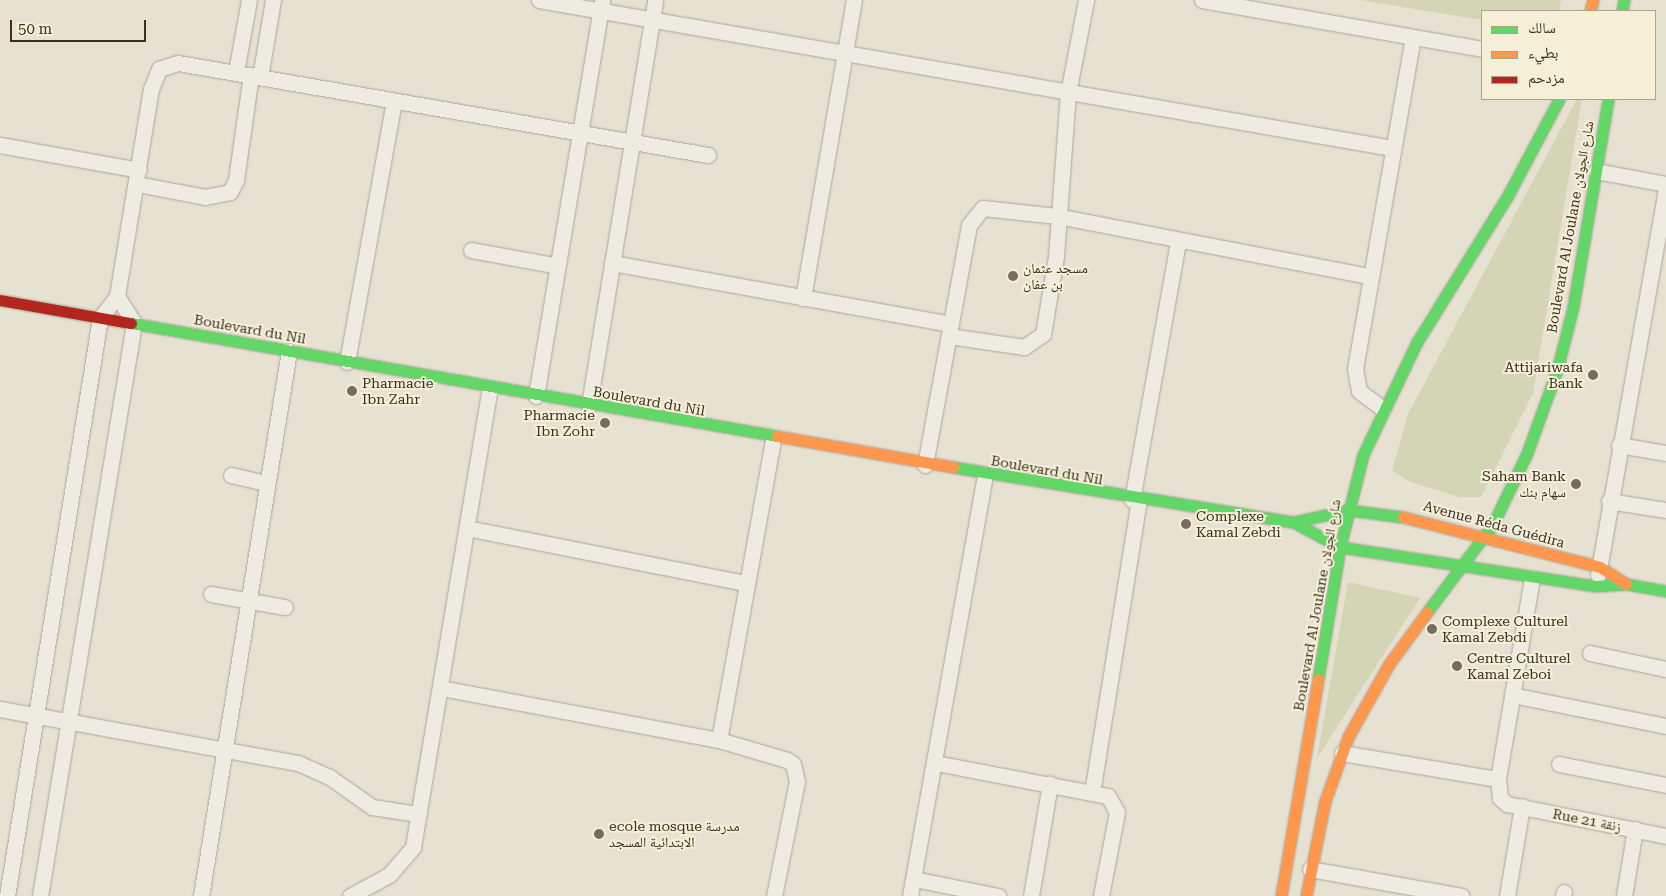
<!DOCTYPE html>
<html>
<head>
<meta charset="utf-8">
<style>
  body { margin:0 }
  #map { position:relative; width:1666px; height:896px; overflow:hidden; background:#e6e1d1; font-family:"Roboto Serif","Noto Naskh Arabic",serif }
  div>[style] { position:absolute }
  .green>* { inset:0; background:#d3d5b4 }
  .roads { filter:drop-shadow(0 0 1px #aca699) drop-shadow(0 0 1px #aca699) }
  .street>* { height:15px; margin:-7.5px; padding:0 7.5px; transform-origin:7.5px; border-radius:7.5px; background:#eeebe2 }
  .fast>* { height:11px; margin:-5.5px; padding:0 5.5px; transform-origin:5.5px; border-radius:5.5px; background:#63d668 }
  .slow>* { height:11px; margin:-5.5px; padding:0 5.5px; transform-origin:5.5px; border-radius:5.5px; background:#ff974d }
  .jam>* { height:11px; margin:-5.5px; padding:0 5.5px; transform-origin:5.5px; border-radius:5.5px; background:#b3261e }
  .dots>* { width:14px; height:14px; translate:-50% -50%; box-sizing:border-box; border:2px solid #f5efd8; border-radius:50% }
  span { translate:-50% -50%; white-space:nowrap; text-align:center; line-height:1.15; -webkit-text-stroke:4px #f5efd8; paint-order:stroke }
  .street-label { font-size:14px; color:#3b2f21 }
  .poi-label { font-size:14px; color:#3b2f21 }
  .left { translate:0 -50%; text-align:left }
  .right { translate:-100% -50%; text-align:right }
  .legend { position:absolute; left:1481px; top:10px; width:175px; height:90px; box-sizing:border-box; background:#f5efd8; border:1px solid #aba28f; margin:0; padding:6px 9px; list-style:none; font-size:15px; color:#3b2f21 }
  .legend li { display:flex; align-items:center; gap:10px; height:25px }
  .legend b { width:25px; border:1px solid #aba28f }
  .scale { position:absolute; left:10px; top:20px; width:136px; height:22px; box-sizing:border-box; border:2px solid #3b2f21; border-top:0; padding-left:6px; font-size:15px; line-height:18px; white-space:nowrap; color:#3b2f21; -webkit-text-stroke:4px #f5efd8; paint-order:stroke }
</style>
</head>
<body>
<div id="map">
  <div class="green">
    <i style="clip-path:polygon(1360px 0,1561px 0,1559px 11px,1482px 11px,1482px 20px)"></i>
    <i style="clip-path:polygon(1577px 99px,1582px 99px,1533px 393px,1481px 497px,1459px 497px,1411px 482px,1392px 471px,1408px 414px)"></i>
    <i style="clip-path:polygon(1348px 582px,1420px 598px,1317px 758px)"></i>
  </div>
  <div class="roads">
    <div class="street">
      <i style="left:539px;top:0;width:866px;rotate:9.84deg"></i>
      <i style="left:1202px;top:0;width:284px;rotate:9.9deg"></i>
      <i style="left:236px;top:72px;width:73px;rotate:-79.8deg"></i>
      <i style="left:260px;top:77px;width:78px;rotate:-80.4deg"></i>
      <i style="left:0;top:145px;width:141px;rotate:10.2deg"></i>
      <i style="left:1596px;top:171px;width:71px;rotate:10.5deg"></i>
      <i style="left:137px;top:184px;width:69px;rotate:10.8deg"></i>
      <i style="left:205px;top:197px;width:25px;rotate:-11deg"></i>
      <i style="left:230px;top:192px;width:13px;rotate:-63deg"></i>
      <i style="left:236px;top:180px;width:106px;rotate:-81.9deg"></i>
      <i style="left:471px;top:250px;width:88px;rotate:10.4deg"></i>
      <i style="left:612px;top:263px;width:344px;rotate:10.2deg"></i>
      <i style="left:803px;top:298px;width:302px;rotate:-80.3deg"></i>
      <i style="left:949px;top:336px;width:76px;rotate:8.3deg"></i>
      <i style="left:1024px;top:347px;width:23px;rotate:-34deg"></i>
      <i style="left:1043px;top:334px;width:79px;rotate:-80.5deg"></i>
      <i style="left:1056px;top:256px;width:163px;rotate:-85.8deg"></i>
      <i style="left:1068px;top:93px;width:95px;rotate:-79deg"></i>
      <i style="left:347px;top:362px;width:264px;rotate:-79.8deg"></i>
      <i style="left:536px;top:396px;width:401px;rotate:-80.5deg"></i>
      <i style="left:589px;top:405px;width:410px;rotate:-80.7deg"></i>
      <i style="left:1383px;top:409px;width:30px;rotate:-143deg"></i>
      <i style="left:1359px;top:391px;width:22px;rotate:-100deg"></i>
      <i style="left:1355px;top:369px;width:337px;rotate:-80.1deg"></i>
      <i style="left:1619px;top:445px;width:48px;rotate:9.7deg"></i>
      <i style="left:925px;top:465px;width:244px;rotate:-79.6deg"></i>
      <i style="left:969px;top:225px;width:22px;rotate:-51deg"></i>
      <i style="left:983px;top:208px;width:74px;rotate:6.2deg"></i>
      <i style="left:1057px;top:216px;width:318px;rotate:10.9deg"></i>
      <i style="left:231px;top:475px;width:35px;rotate:13deg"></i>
      <i style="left:1132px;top:500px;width:263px;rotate:-79.9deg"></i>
      <i style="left:1609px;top:501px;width:58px;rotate:9deg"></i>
      <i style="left:467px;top:528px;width:283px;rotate:11.2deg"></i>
      <i style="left:1598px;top:575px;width:390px;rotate:-80deg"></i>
      <i style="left:1532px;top:578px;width:204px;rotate:99.6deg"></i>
      <i style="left:1498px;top:779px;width:19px;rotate:84deg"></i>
      <i style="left:1500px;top:798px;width:9px;rotate:41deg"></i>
      <i style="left:1507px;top:804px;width:162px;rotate:11.4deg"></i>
      <i style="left:211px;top:594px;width:75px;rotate:10deg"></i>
      <i style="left:1590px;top:653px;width:78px;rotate:11.9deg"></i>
      <i style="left:441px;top:688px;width:283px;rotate:10.6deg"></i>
      <i style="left:719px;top:740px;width:71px;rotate:16.4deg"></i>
      <i style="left:787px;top:760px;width:7px;rotate:34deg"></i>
      <i style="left:793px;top:764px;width:17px;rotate:77deg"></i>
      <i style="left:797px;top:781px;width:117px;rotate:101.3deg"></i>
      <i style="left:1512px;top:695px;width:157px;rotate:11.4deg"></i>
      <i style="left:0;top:709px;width:303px;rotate:10.3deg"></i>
      <i style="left:298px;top:763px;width:36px;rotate:24deg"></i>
      <i style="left:331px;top:778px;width:50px;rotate:35.3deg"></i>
      <i style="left:372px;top:807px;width:47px;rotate:8.7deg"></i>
      <i style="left:719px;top:740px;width:306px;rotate:-79.8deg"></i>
      <i style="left:1342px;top:753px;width:158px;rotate:9.5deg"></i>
      <i style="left:936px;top:763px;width:175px;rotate:10.9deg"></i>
      <i style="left:1108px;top:796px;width:18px;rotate:61deg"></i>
      <i style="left:1117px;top:812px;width:86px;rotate:100.8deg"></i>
      <i style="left:1559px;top:764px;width:109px;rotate:11.1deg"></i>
      <i style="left:1092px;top:793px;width:296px;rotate:-80.9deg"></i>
      <i style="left:1310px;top:869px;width:154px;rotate:10.1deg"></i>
      <i style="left:914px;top:879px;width:86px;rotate:11.4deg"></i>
      <i style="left:7px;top:896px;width:585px;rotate:-80.86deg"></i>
      <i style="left:100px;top:318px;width:28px;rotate:-52deg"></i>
      <i style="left:117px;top:296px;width:210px;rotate:-80.7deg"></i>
      <i style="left:151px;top:89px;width:22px;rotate:-68deg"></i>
      <i style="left:159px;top:69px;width:20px;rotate:-18deg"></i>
      <i style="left:178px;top:63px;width:538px;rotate:9.85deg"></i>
      <i style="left:40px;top:896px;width:581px;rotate:-80.68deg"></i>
      <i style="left:134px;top:323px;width:32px;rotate:-122deg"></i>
      <i style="left:201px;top:896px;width:552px;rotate:-80.83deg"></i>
      <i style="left:350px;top:896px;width:44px;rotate:-28.3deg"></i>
      <i style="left:389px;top:875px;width:37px;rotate:-49deg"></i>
      <i style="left:413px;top:847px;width:465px;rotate:-80.5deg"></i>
      <i style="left:910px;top:896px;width:428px;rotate:-79.9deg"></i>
      <i style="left:1031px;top:896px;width:114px;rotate:-80.4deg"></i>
      <i style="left:1507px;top:896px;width:91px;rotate:-80.5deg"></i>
      <i style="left:1563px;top:896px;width:4px;rotate:-76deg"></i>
      <i style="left:1624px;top:896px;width:68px;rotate:-80.7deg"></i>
    </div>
    <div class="fast">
      <i style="left:1622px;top:11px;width:11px;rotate:-80deg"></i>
      <i style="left:131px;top:323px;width:656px;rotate:9.92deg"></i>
      <i style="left:953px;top:467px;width:344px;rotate:9.2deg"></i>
      <i style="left:1293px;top:522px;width:56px;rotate:-12.3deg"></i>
      <i style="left:1348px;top:510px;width:55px;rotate:7.3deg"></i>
      <i style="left:1293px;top:522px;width:53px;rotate:28deg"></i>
      <i style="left:1340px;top:547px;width:259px;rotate:8.7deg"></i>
      <i style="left:1596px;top:586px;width:30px;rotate:-4deg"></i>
      <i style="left:1626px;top:584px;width:41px;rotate:9.9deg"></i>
      <i style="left:1427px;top:612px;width:110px;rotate:-53.1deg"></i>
      <i style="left:1493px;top:524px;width:79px;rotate:-64.4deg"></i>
      <i style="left:1527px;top:453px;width:88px;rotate:-70.1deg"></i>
      <i style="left:1557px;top:370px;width:65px;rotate:-75.7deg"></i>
      <i style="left:1573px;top:307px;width:211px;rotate:-80.4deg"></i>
      <i style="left:1318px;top:679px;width:134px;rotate:-80.5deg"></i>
      <i style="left:1340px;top:547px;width:95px;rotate:-76deg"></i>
      <i style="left:1363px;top:455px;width:125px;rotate:-64.5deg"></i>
      <i style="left:1417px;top:342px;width:171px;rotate:-58.2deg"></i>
      <i style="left:1507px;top:197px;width:111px;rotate:-62deg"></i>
    </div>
    <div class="slow">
      <i style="left:1590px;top:11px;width:11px;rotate:-75deg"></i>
      <i style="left:777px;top:436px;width:179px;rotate:10deg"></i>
      <i style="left:1403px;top:517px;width:203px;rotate:14.2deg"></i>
      <i style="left:1600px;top:567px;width:31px;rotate:33deg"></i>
      <i style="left:1281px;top:896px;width:220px;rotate:-80.3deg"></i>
      <i style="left:1306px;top:896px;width:97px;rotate:-78.7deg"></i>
      <i style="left:1325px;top:801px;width:68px;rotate:-70.2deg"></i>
      <i style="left:1348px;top:737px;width:84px;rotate:-60.7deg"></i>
      <i style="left:1389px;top:664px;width:64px;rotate:-53.8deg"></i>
    </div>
    <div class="jam">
      <i style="left:0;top:300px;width:133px;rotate:10deg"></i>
    </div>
  </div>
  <div class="dots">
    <i style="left:1013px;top:276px;background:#776d5f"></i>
    <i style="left:1593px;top:375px;background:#776d5f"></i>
    <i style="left:352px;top:391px;background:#776d5f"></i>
    <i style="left:605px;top:423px;background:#776d5f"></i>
    <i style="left:1576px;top:484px;background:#776d5f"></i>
    <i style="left:1186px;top:524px;background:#776d5f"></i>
    <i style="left:1432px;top:629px;background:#776d5f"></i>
    <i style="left:1457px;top:666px;background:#776d5f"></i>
    <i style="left:599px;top:834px;background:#776d5f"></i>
  </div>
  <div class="street-label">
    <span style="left:1570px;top:227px;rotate:-80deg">Boulevard Al Joulane شارع الجولان</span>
    <span style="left:250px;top:329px;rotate:10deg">Boulevard du Nil</span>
    <span style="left:649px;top:401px;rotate:10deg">Boulevard du Nil</span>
    <span style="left:1047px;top:470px;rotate:10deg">Boulevard du Nil</span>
    <span style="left:1494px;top:524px;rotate:15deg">Avenue Réda Guédira</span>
    <span style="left:1317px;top:605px;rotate:-80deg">Boulevard Al Joulane شارع الجولان</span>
    <span style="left:1587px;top:820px;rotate:11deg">Rue 21 زنقة</span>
  </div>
  <div class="poi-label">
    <span class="left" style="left:1023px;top:276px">مسجد عثمان<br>بن عفان</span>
    <span class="right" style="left:1583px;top:375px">Attijariwafa<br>Bank</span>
    <span class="left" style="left:362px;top:391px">Pharmacie<br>Ibn Zahr</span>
    <span class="right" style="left:595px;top:423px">Pharmacie<br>Ibn Zohr</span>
    <span class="right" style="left:1566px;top:484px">Saham Bank<br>سهام بنك</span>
    <span class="left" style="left:1196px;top:524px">Complexe<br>Kamal Zebdi</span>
    <span class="left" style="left:1442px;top:629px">Complexe Culturel<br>Kamal Zebdi</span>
    <span class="left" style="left:1467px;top:666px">Centre Culturel<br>Kamal Zeboi</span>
    <span class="left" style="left:609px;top:834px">ecole mosque مدرسة<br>الابتدائية المسجد</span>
  </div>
  <ul class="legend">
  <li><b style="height:6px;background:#63d668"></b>سالك</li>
  <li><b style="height:6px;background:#ff974d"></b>بطيء</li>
  <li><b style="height:6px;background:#b3261e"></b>مزدحم</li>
  </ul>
  <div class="scale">50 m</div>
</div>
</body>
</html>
